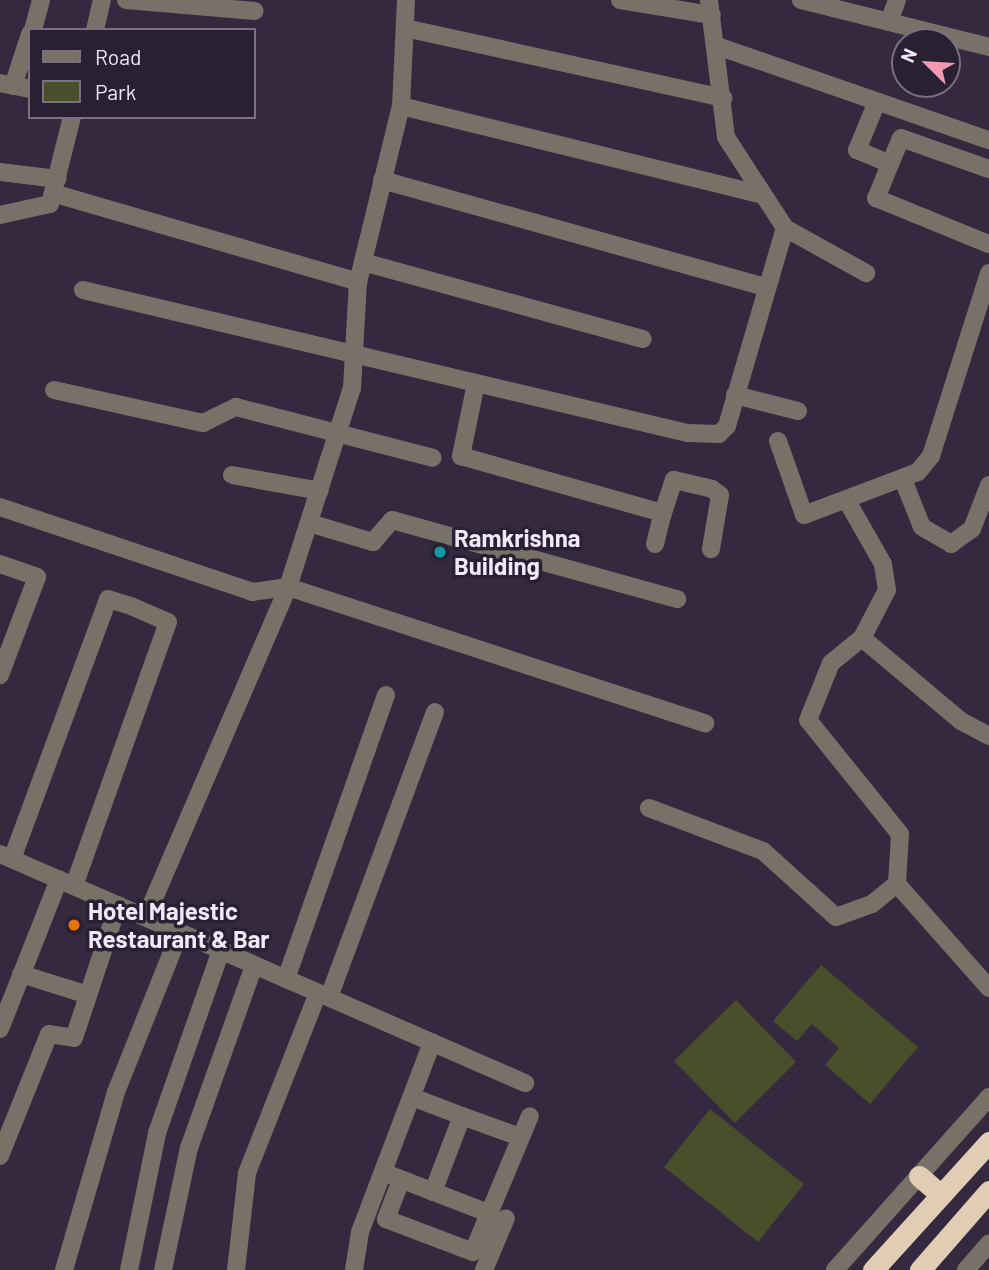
<!DOCTYPE html>
<html>
<head>
<meta charset="utf-8">
<style>
  body { margin:0 }
  #map { position:relative; width:989px; height:1270px; overflow:hidden; background:#34293e; font-family:Barlow,sans-serif }
  div>[style] { position:absolute }
  .green>* { inset:0; background:#494f2b }
  .minor>* { height:18px; margin:-9px; padding:0 9px; transform-origin:9px; border-radius:9px; background:#787167 }
  .highway>* { height:21px; margin:-10.5px; padding:0 10.5px; transform-origin:10.5px; border-radius:10.5px; background:#e0cdb4 }
  .dots>* { width:19px; height:19px; translate:-50% -50%; box-sizing:border-box; border:4px solid #2a2034; border-radius:50% }
  span { translate:-50% -50%; white-space:nowrap; text-align:center; line-height:1.15; -webkit-text-stroke:7px #2a2034; paint-order:stroke }
  .poi-label { font-size:24px; color:#f0e9f7; font-weight:700 }
  .left { translate:0 -50%; text-align:left }
  .legend { position:absolute; left:28px; top:28px; width:228px; height:91px; box-sizing:border-box; background:#2a2034; border:2px solid #797082; margin:0; padding:9px 12px; list-style:none; font-size:21px; color:#f0e9f7 }
  .legend li { display:flex; align-items:center; gap:14px; height:35px }
  .legend b { width:35px; border:2px solid #797082 }
  .north { position:absolute; left:891px; top:28px; width:70px; height:70px; box-sizing:border-box; background:#2a2034; border:2px solid #797082; border-radius:50%; rotate:294deg; font-size:19px; font-weight:700; line-height:28px; text-align:center; color:#f0e9f7 }
  .north::after { content:''; display:block; margin:auto; width:24px; height:32px; background:#f19ab2; clip-path:polygon(50% 0,100% 100%,50% 72%,0 100%) }
</style>
</head>
<body>
<div id="map">
  <div class="green">
    <i style="clip-path:polygon(821px 965px,918px 1047px,870px 1104px,825px 1065px,839px 1048px,812px 1024px,797px 1041px,773px 1021px)"></i>
    <i style="clip-path:polygon(736px 1000px,796px 1062px,735px 1123px,674px 1061px)"></i>
    <i style="clip-path:polygon(710px 1109px,804px 1184px,758px 1242px,664px 1167px)"></i>
  </div>
  <div class="minor">
    <i style="left:126px;top:0;width:129px;rotate:4.9deg"></i>
    <i style="left:620px;top:0;width:93px;rotate:9.3deg"></i>
    <i style="left:801px;top:0;width:194px;rotate:14deg"></i>
    <i style="left:889px;top:22px;width:23px;rotate:-70deg"></i>
    <i style="left:405px;top:28px;width:326px;rotate:12.4deg"></i>
    <i style="left:33px;top:30px;width:31px;rotate:-75deg"></i>
    <i style="left:95px;top:30px;width:31px;rotate:-77deg"></i>
    <i style="left:717px;top:46px;width:288px;rotate:19.1deg"></i>
    <i style="left:0;top:83px;width:31px;rotate:11deg"></i>
    <i style="left:13px;top:86px;width:55px;rotate:-71.9deg"></i>
    <i style="left:876px;top:104px;width:50px;rotate:112.4deg"></i>
    <i style="left:857px;top:150px;width:36px;rotate:23deg"></i>
    <i style="left:890px;top:164px;width:28px;rotate:-67deg"></i>
    <i style="left:901px;top:138px;width:93px;rotate:19.4deg"></i>
    <i style="left:401px;top:106px;width:372px;rotate:13.8deg"></i>
    <i style="left:890px;top:164px;width:37px;rotate:112deg"></i>
    <i style="left:876px;top:198px;width:122px;rotate:22.2deg"></i>
    <i style="left:0;top:172px;width:58px;rotate:6.9deg"></i>
    <i style="left:382px;top:180px;width:397px;rotate:15.6deg"></i>
    <i style="left:56px;top:194px;width:315px;rotate:16.2deg"></i>
    <i style="left:0;top:215px;width:51px;rotate:-12.4deg"></i>
    <i style="left:50px;top:204px;width:90px;rotate:-75.8deg"></i>
    <i style="left:785px;top:228px;width:93px;rotate:29.1deg"></i>
    <i style="left:363px;top:262px;width:290px;rotate:15.4deg"></i>
    <i style="left:83px;top:290px;width:621px;rotate:13.32deg"></i>
    <i style="left:687px;top:433px;width:32px;rotate:2deg"></i>
    <i style="left:719px;top:434px;width:11px;rotate:-45deg"></i>
    <i style="left:727px;top:426px;width:206px;rotate:-73.7deg"></i>
    <i style="left:785px;top:228px;width:108px;rotate:-123deg"></i>
    <i style="left:726px;top:137px;width:138px;rotate:-97.1deg"></i>
    <i style="left:476px;top:383px;width:75px;rotate:101.6deg"></i>
    <i style="left:461px;top:456px;width:210px;rotate:15.8deg"></i>
    <i style="left:663px;top:513px;width:35px;rotate:-72deg"></i>
    <i style="left:674px;top:480px;width:39px;rotate:13deg"></i>
    <i style="left:712px;top:489px;width:10px;rotate:37deg"></i>
    <i style="left:720px;top:495px;width:55px;rotate:99.5deg"></i>
    <i style="left:54px;top:390px;width:153px;rotate:12.5deg"></i>
    <i style="left:203px;top:423px;width:37px;rotate:-26deg"></i>
    <i style="left:236px;top:407px;width:203px;rotate:14.5deg"></i>
    <i style="left:735px;top:395px;width:65px;rotate:14.3deg"></i>
    <i style="left:778px;top:441px;width:78px;rotate:70.6deg"></i>
    <i style="left:804px;top:515px;width:122px;rotate:-20.7deg"></i>
    <i style="left:918px;top:472px;width:21px;rotate:-51deg"></i>
    <i style="left:931px;top:456px;width:192px;rotate:-72.4deg"></i>
    <i style="left:232px;top:475px;width:89px;rotate:10.3deg"></i>
    <i style="left:904px;top:482px;width:48px;rotate:68.2deg"></i>
    <i style="left:922px;top:527px;width:34px;rotate:30deg"></i>
    <i style="left:951px;top:544px;width:26px;rotate:-36deg"></i>
    <i style="left:972px;top:529px;width:47px;rotate:-68.9deg"></i>
    <i style="left:0;top:507px;width:266px;rotate:18.6deg"></i>
    <i style="left:252px;top:592px;width:36px;rotate:-8deg"></i>
    <i style="left:288px;top:587px;width:439px;rotate:18.1deg"></i>
    <i style="left:309px;top:523px;width:67px;rotate:16.5deg"></i>
    <i style="left:373px;top:542px;width:29px;rotate:-49deg"></i>
    <i style="left:392px;top:520px;width:296px;rotate:15.5deg"></i>
    <i style="left:655px;top:544px;width:32px;rotate:-76deg"></i>
    <i style="left:0;top:564px;width:39px;rotate:19deg"></i>
    <i style="left:37px;top:577px;width:105px;rotate:110.7deg"></i>
    <i style="left:862px;top:638px;width:129px;rotate:40deg"></i>
    <i style="left:961px;top:721px;width:32px;rotate:28deg"></i>
    <i style="left:649px;top:808px;width:122px;rotate:20.7deg"></i>
    <i style="left:763px;top:851px;width:98px;rotate:42.1deg"></i>
    <i style="left:836px;top:917px;width:38px;rotate:-20deg"></i>
    <i style="left:872px;top:904px;width:32px;rotate:-39deg"></i>
    <i style="left:897px;top:884px;width:50px;rotate:-86.6deg"></i>
    <i style="left:900px;top:834px;width:146px;rotate:-128.9deg"></i>
    <i style="left:808px;top:720px;width:61px;rotate:-68deg"></i>
    <i style="left:831px;top:663px;width:40px;rotate:-39deg"></i>
    <i style="left:862px;top:638px;width:54px;rotate:-62.5deg"></i>
    <i style="left:887px;top:590px;width:26px;rotate:-99deg"></i>
    <i style="left:883px;top:564px;width:73px;rotate:-119.7deg"></i>
    <i style="left:0;top:854px;width:573px;rotate:23.57deg"></i>
    <i style="left:12px;top:859px;width:277px;rotate:-69.7deg"></i>
    <i style="left:108px;top:599px;width:24px;rotate:17deg"></i>
    <i style="left:131px;top:606px;width:40px;rotate:23.4deg"></i>
    <i style="left:168px;top:622px;width:280px;rotate:109.6deg"></i>
    <i style="left:897px;top:884px;width:139px;rotate:48.5deg"></i>
    <i style="left:146px;top:917px;width:359px;rotate:-66.7deg"></i>
    <i style="left:288px;top:587px;width:209px;rotate:-72.2deg"></i>
    <i style="left:352px;top:388px;width:106px;rotate:-86.8deg"></i>
    <i style="left:358px;top:282px;width:181px;rotate:-76.3deg"></i>
    <i style="left:401px;top:106px;width:106px;rotate:-87.3deg"></i>
    <i style="left:21px;top:974px;width:70px;rotate:17.4deg"></i>
    <i style="left:286px;top:979px;width:301px;rotate:-70.6deg"></i>
    <i style="left:329px;top:997px;width:304px;rotate:-69.6deg"></i>
    <i style="left:0;top:1029px;width:161px;rotate:-68.5deg"></i>
    <i style="left:412px;top:1097px;width:53px;rotate:20.8deg"></i>
    <i style="left:0;top:1156px;width:131px;rotate:-68.1deg"></i>
    <i style="left:49px;top:1034px;width:25px;rotate:9deg"></i>
    <i style="left:74px;top:1038px;width:140px;rotate:-71.7deg"></i>
    <i style="left:390px;top:1175px;width:105px;rotate:21.2deg"></i>
    <i style="left:401px;top:1180px;width:42px;rotate:111deg"></i>
    <i style="left:386px;top:1219px;width:93px;rotate:20.8deg"></i>
    <i style="left:473px;top:1252px;width:147px;rotate:-67.3deg"></i>
    <i style="left:433px;top:1192px;width:81px;rotate:-69.1deg"></i>
    <i style="left:462px;top:1116px;width:62px;rotate:19.9deg"></i>
    <i style="left:64px;top:1270px;width:185px;rotate:-73.7deg"></i>
    <i style="left:116px;top:1092px;width:172px;rotate:-68.2deg"></i>
    <i style="left:129px;top:1270px;width:140px;rotate:-78.4deg"></i>
    <i style="left:157px;top:1133px;width:194px;rotate:-70.7deg"></i>
    <i style="left:163px;top:1270px;width:125px;rotate:-78deg"></i>
    <i style="left:189px;top:1148px;width:194px;rotate:-70.4deg"></i>
    <i style="left:236px;top:1270px;width:98px;rotate:-83.5deg"></i>
    <i style="left:247px;top:1173px;width:193px;rotate:-68.5deg"></i>
    <i style="left:354px;top:1270px;width:38px;rotate:-81deg"></i>
    <i style="left:360px;top:1232px;width:203px;rotate:-69.2deg"></i>
    <i style="left:484px;top:1270px;width:56px;rotate:-67.1deg"></i>
    <i style="left:835px;top:1270px;width:232px;rotate:-48.3deg"></i>
    <i style="left:966px;top:1270px;width:35px;rotate:-49deg"></i>
  </div>
  <div class="highway">
    <i style="left:919px;top:1176px;width:29px;rotate:41deg"></i>
    <i style="left:873px;top:1270px;width:173px;rotate:-47.8deg"></i>
    <i style="left:920px;top:1270px;width:105px;rotate:-48.9deg"></i>
  </div>
  <div class="dots">
    <i style="left:440px;top:552px;background:#0f9aa8"></i>
    <i style="left:74px;top:925px;background:#e8710a"></i>
  </div>
  <div class="poi-label">
    <span class="left" style="left:454px;top:552px">Ramkrishna<br>Building</span>
    <span class="left" style="left:88px;top:925px">Hotel Majestic<br>Restaurant &amp; Bar</span>
  </div>
  <ul class="legend">
  <li><b style="height:9px;background:#787167"></b>Road</li>
  <li><b style="height:19px;background:#494f2b"></b>Park</li>
  </ul>
  <div class="north">N</div>
</div>
</body>
</html>
